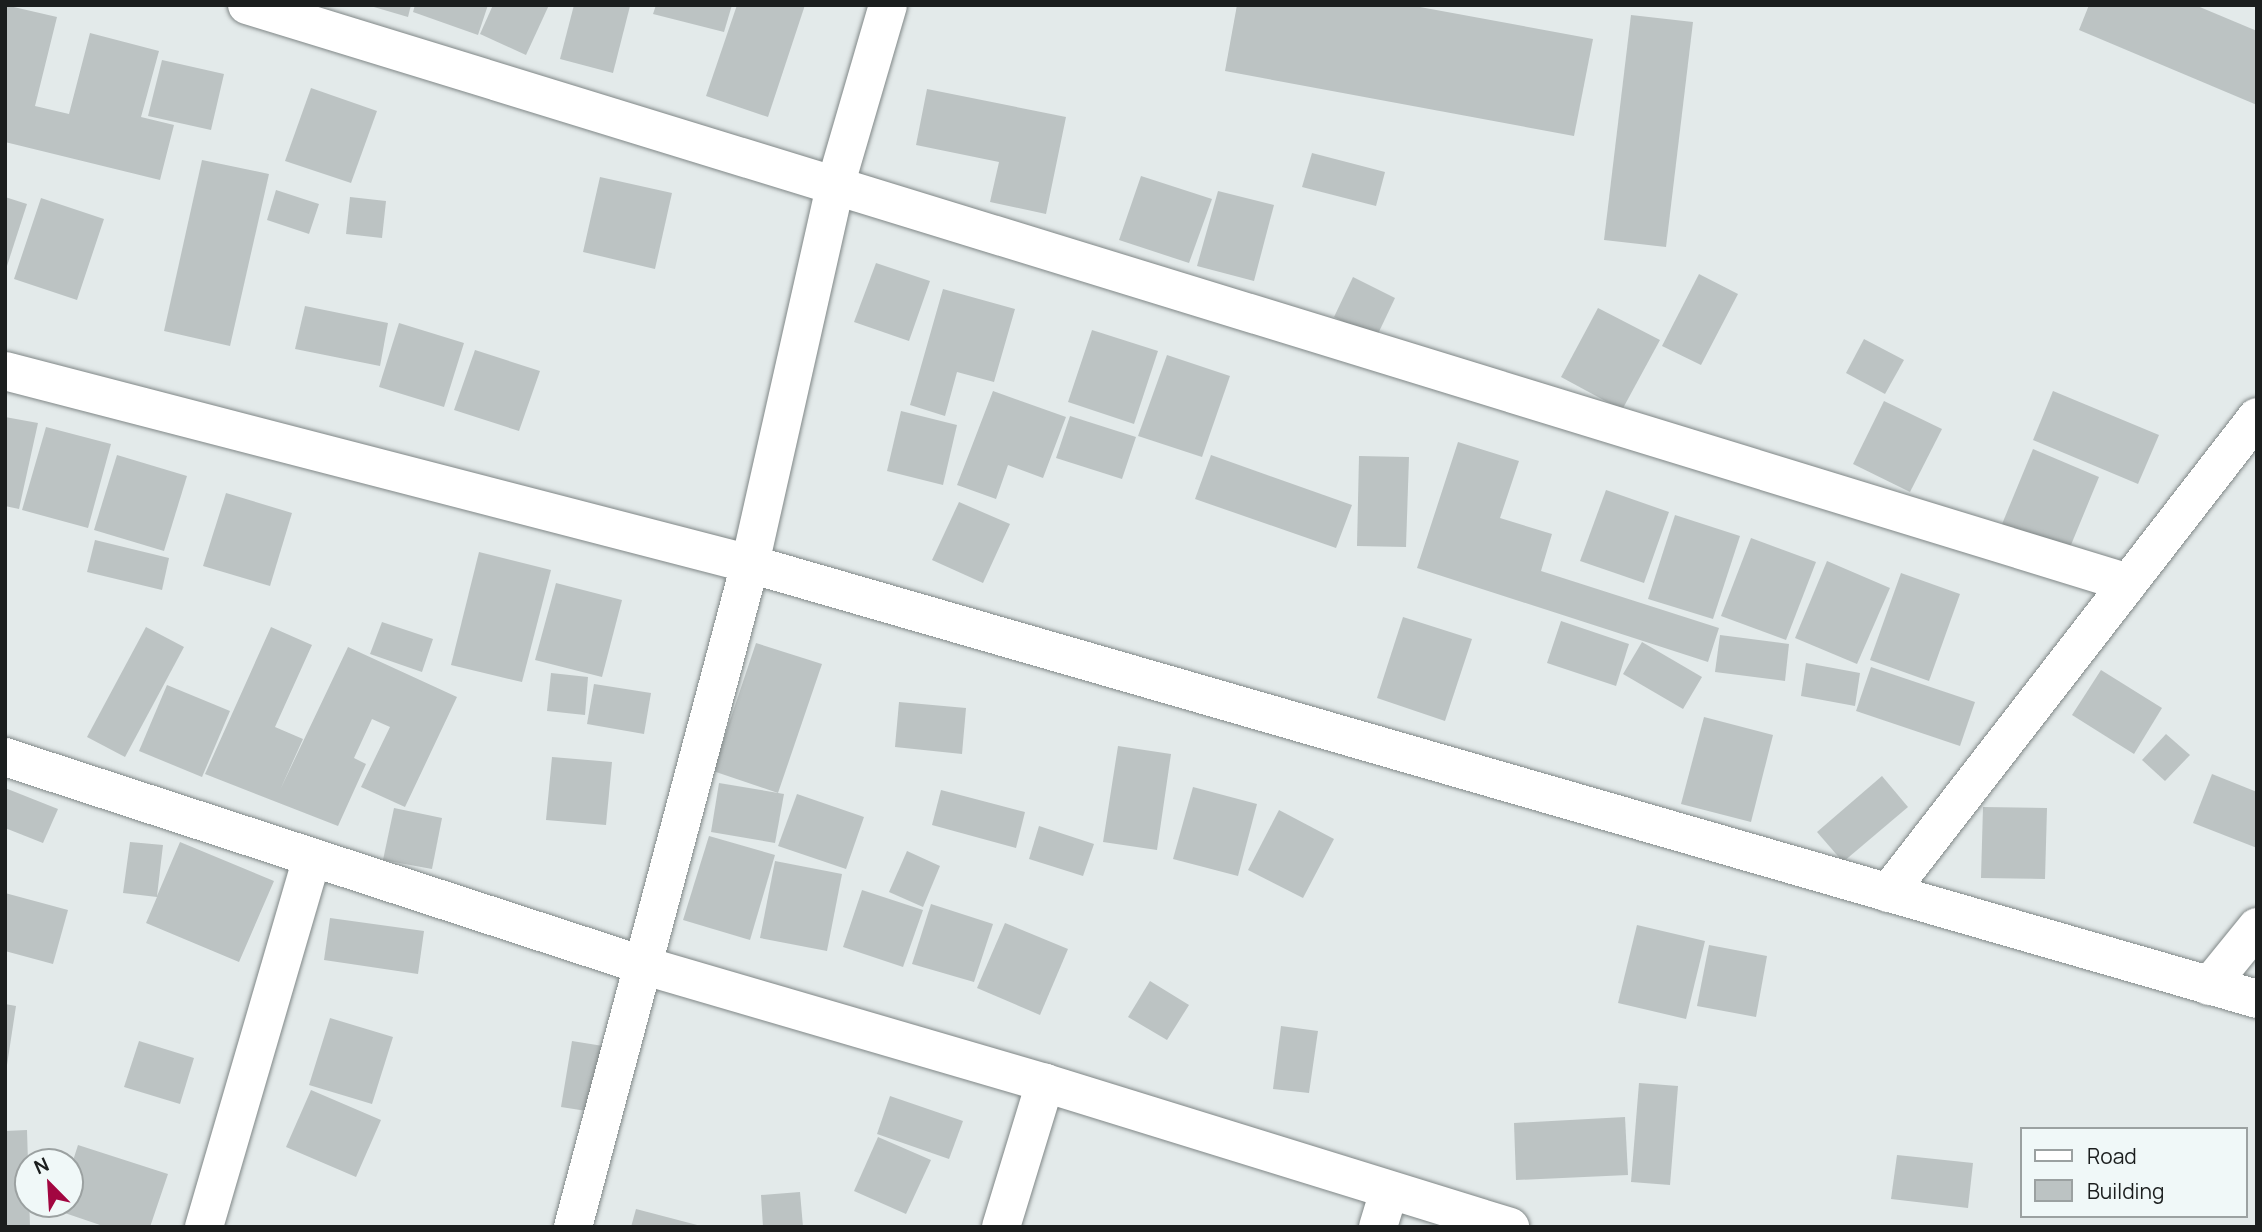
<!DOCTYPE html>
<html>
<head>
<meta charset="utf-8">
<style>
  body { margin:0 }
  #map { position:relative; width:2262px; height:1232px; overflow:hidden; background:#e3eaea; font-family:Manrope,sans-serif }
  div>[style] { position:absolute }
  .building>* { inset:0; background:#bcc3c3 }
  .roads { filter:drop-shadow(0 0 2px #808787) drop-shadow(0 0 2px #808787) }
  .minor>* { height:38px; margin:-19px; padding:0 19px; transform-origin:19px; border-radius:19px; background:#fff }
  span { translate:-50% -50%; white-space:nowrap; text-align:center; line-height:1.15; -webkit-text-stroke:7px #f0f8f8; paint-order:stroke }
  .frame { position:absolute; inset:0; border:7px solid #1b1e1e; pointer-events:none }
  .legend { position:absolute; left:2020px; top:1127px; width:228px; height:91px; box-sizing:border-box; background:#f0f8f8; border:2px solid #9ba1a1; margin:0; padding:9px 12px; list-style:none; font-size:21px; color:#1b1e1e }
  .legend li { display:flex; align-items:center; gap:14px; height:35px }
  .legend b { width:35px; border:2px solid #9ba1a1 }
  .north { position:absolute; left:14px; top:1148px; width:70px; height:70px; box-sizing:border-box; background:#f0f8f8; border:2px solid #9ba1a1; border-radius:50%; rotate:336deg; font-size:19px; font-weight:700; line-height:28px; text-align:center; color:#1b1e1e }
  .north::after { content:''; display:block; margin:auto; width:24px; height:32px; background:#a20640; clip-path:polygon(50% 0,100% 100%,50% 72%,0 100%) }
</style>
</head>
<body>
<div id="map">
  <div class="building">
    <i style="clip-path:polygon(5px 5px,57px 17px,35px 106px,69px 114px,90px 33px,159px 51px,141px 117px,174px 125px,160px 180px,5px 142px)"></i>
    <i style="clip-path:polygon(367px 5px,411px 5px,408px 17px)"></i>
    <i style="clip-path:polygon(415px 5px,488px 5px,478px 35px,413px 12px)"></i>
    <i style="clip-path:polygon(493px 5px,549px 5px,526px 55px,480px 34px)"></i>
    <i style="clip-path:polygon(574px 5px,630px 6px,613px 73px,560px 59px)"></i>
    <i style="clip-path:polygon(656px 5px,732px 5px,724px 32px,653px 14px)"></i>
    <i style="clip-path:polygon(737px 5px,805px 5px,768px 117px,706px 96px)"></i>
    <i style="clip-path:polygon(1237px 5px,1409px 5px,1593px 39px,1574px 136px,1225px 71px)"></i>
    <i style="clip-path:polygon(2089px 5px,2195px 5px,2257px 31px,2257px 105px,2079px 30px)"></i>
    <i style="clip-path:polygon(1631px 15px,1693px 22px,1666px 247px,1604px 240px)"></i>
    <i style="clip-path:polygon(162px 60px,224px 74px,211px 130px,148px 116px)"></i>
    <i style="clip-path:polygon(311px 88px,377px 111px,351px 183px,285px 161px)"></i>
    <i style="clip-path:polygon(927px 89px,1066px 117px,1046px 214px,990px 202px,999px 162px,916px 145px)"></i>
    <i style="clip-path:polygon(1312px 153px,1385px 172px,1376px 206px,1302px 187px)"></i>
    <i style="clip-path:polygon(202px 160px,269px 174px,230px 346px,164px 331px)"></i>
    <i style="clip-path:polygon(1141px 176px,1212px 199px,1189px 263px,1119px 240px)"></i>
    <i style="clip-path:polygon(600px 177px,672px 193px,655px 269px,583px 252px)"></i>
    <i style="clip-path:polygon(276px 190px,319px 204px,309px 234px,267px 220px)"></i>
    <i style="clip-path:polygon(1218px 191px,1274px 205px,1254px 281px,1197px 266px)"></i>
    <i style="clip-path:polygon(5px 197px,27px 204px,6px 269px,5px 269px)"></i>
    <i style="clip-path:polygon(350px 197px,386px 201px,382px 238px,346px 234px)"></i>
    <i style="clip-path:polygon(41px 198px,104px 219px,77px 300px,14px 279px)"></i>
    <i style="clip-path:polygon(876px 263px,930px 281px,909px 341px,854px 322px)"></i>
    <i style="clip-path:polygon(1699px 274px,1738px 294px,1701px 365px,1662px 346px)"></i>
    <i style="clip-path:polygon(1353px 277px,1395px 298px,1376px 338px,1334px 317px)"></i>
    <i style="clip-path:polygon(943px 289px,1015px 309px,994px 382px,957px 372px,945px 416px,910px 405px)"></i>
    <i style="clip-path:polygon(305px 306px,388px 323px,380px 366px,295px 349px)"></i>
    <i style="clip-path:polygon(1598px 308px,1660px 340px,1622px 410px,1561px 377px)"></i>
    <i style="clip-path:polygon(399px 323px,464px 343px,444px 407px,379px 387px)"></i>
    <i style="clip-path:polygon(1092px 330px,1158px 351px,1134px 424px,1068px 402px)"></i>
    <i style="clip-path:polygon(1864px 339px,1904px 360px,1885px 394px,1846px 373px)"></i>
    <i style="clip-path:polygon(475px 350px,540px 371px,519px 431px,454px 410px)"></i>
    <i style="clip-path:polygon(1167px 355px,1230px 376px,1202px 457px,1138px 436px)"></i>
    <i style="clip-path:polygon(993px 391px,1066px 417px,1043px 478px,1008px 465px,996px 499px,957px 485px)"></i>
    <i style="clip-path:polygon(2053px 391px,2159px 435px,2138px 484px,2033px 440px)"></i>
    <i style="clip-path:polygon(1884px 401px,1942px 429px,1910px 492px,1853px 464px)"></i>
    <i style="clip-path:polygon(901px 411px,957px 425px,943px 485px,887px 471px)"></i>
    <i style="clip-path:polygon(1070px 416px,1136px 437px,1122px 479px,1056px 458px)"></i>
    <i style="clip-path:polygon(5px 417px,38px 423px,19px 509px,5px 506px)"></i>
    <i style="clip-path:polygon(46px 427px,111px 444px,88px 528px,22px 510px)"></i>
    <i style="clip-path:polygon(1458px 442px,1519px 461px,1500px 518px,1552px 534px,1541px 571px,1719px 628px,1708px 662px,1417px 568px)"></i>
    <i style="clip-path:polygon(2033px 449px,2099px 477px,2066px 557px,2000px 529px)"></i>
    <i style="clip-path:polygon(117px 455px,187px 476px,164px 551px,94px 530px)"></i>
    <i style="clip-path:polygon(1211px 455px,1352px 505px,1336px 548px,1195px 499px)"></i>
    <i style="clip-path:polygon(1359px 456px,1409px 457px,1406px 547px,1357px 546px)"></i>
    <i style="clip-path:polygon(1606px 490px,1669px 512px,1644px 583px,1580px 561px)"></i>
    <i style="clip-path:polygon(226px 493px,292px 513px,270px 586px,203px 566px)"></i>
    <i style="clip-path:polygon(959px 502px,1010px 524px,983px 583px,932px 560px)"></i>
    <i style="clip-path:polygon(1675px 515px,1740px 536px,1713px 619px,1648px 599px)"></i>
    <i style="clip-path:polygon(1751px 538px,1816px 562px,1786px 640px,1721px 616px)"></i>
    <i style="clip-path:polygon(95px 540px,169px 558px,162px 590px,87px 572px)"></i>
    <i style="clip-path:polygon(479px 552px,551px 570px,522px 682px,451px 665px)"></i>
    <i style="clip-path:polygon(1827px 561px,1890px 588px,1857px 664px,1795px 638px)"></i>
    <i style="clip-path:polygon(1901px 573px,1960px 594px,1929px 681px,1870px 660px)"></i>
    <i style="clip-path:polygon(556px 583px,622px 600px,602px 677px,535px 660px)"></i>
    <i style="clip-path:polygon(1403px 617px,1472px 639px,1445px 721px,1377px 698px)"></i>
    <i style="clip-path:polygon(1561px 621px,1629px 644px,1616px 686px,1547px 663px)"></i>
    <i style="clip-path:polygon(382px 622px,433px 639px,422px 672px,370px 654px)"></i>
    <i style="clip-path:polygon(146px 627px,184px 647px,125px 757px,87px 737px)"></i>
    <i style="clip-path:polygon(271px 627px,312px 645px,275px 727px,303px 739px,280px 790px,348px 647px,457px 697px,405px 807px,361px 787px,390px 727px,372px 719px,354px 758px,366px 764px,338px 826px,205px 774px)"></i>
    <i style="clip-path:polygon(1720px 635px,1789px 644px,1785px 681px,1715px 672px)"></i>
    <i style="clip-path:polygon(1642px 642px,1702px 677px,1683px 709px,1623px 674px)"></i>
    <i style="clip-path:polygon(756px 643px,822px 664px,778px 793px,713px 771px)"></i>
    <i style="clip-path:polygon(1806px 663px,1860px 673px,1855px 706px,1801px 696px)"></i>
    <i style="clip-path:polygon(1871px 667px,1975px 702px,1960px 746px,1856px 711px)"></i>
    <i style="clip-path:polygon(2101px 670px,2162px 708px,2134px 754px,2072px 715px)"></i>
    <i style="clip-path:polygon(551px 673px,588px 677px,585px 715px,547px 711px)"></i>
    <i style="clip-path:polygon(594px 684px,651px 693px,644px 734px,587px 724px)"></i>
    <i style="clip-path:polygon(167px 685px,230px 711px,202px 777px,139px 751px)"></i>
    <i style="clip-path:polygon(899px 702px,966px 708px,962px 754px,895px 747px)"></i>
    <i style="clip-path:polygon(1704px 717px,1773px 735px,1751px 822px,1681px 804px)"></i>
    <i style="clip-path:polygon(2166px 734px,2190px 755px,2165px 781px,2142px 760px)"></i>
    <i style="clip-path:polygon(1118px 746px,1171px 754px,1157px 850px,1103px 842px)"></i>
    <i style="clip-path:polygon(552px 757px,612px 762px,606px 825px,546px 820px)"></i>
    <i style="clip-path:polygon(2212px 774px,2257px 792px,2257px 848px,2193px 823px)"></i>
    <i style="clip-path:polygon(1882px 776px,1908px 807px,1843px 862px,1817px 832px)"></i>
    <i style="clip-path:polygon(719px 783px,784px 794px,775px 843px,711px 832px)"></i>
    <i style="clip-path:polygon(1193px 787px,1257px 804px,1238px 876px,1173px 859px)"></i>
    <i style="clip-path:polygon(5px 788px,58px 809px,43px 843px,5px 828px)"></i>
    <i style="clip-path:polygon(941px 790px,1025px 812px,1016px 848px,932px 825px)"></i>
    <i style="clip-path:polygon(797px 794px,864px 817px,846px 869px,778px 846px)"></i>
    <i style="clip-path:polygon(1983px 807px,2047px 808px,2045px 879px,1981px 878px)"></i>
    <i style="clip-path:polygon(394px 808px,442px 818px,432px 869px,383px 860px)"></i>
    <i style="clip-path:polygon(1279px 810px,1334px 839px,1303px 898px,1248px 870px)"></i>
    <i style="clip-path:polygon(1039px 826px,1094px 844px,1083px 876px,1029px 859px)"></i>
    <i style="clip-path:polygon(709px 836px,775px 855px,750px 940px,683px 920px)"></i>
    <i style="clip-path:polygon(130px 842px,163px 845px,157px 896px,180px 842px,274px 881px,239px 962px,146px 923px,157px 897px,123px 893px)"></i>
    <i style="clip-path:polygon(907px 851px,940px 866px,923px 907px,889px 892px)"></i>
    <i style="clip-path:polygon(775px 861px,842px 874px,827px 951px,760px 938px)"></i>
    <i style="clip-path:polygon(862px 890px,923px 910px,903px 967px,843px 947px)"></i>
    <i style="clip-path:polygon(5px 893px,68px 910px,53px 964px,5px 951px)"></i>
    <i style="clip-path:polygon(931px 904px,993px 924px,974px 982px,912px 964px)"></i>
    <i style="clip-path:polygon(330px 918px,424px 931px,418px 974px,324px 960px)"></i>
    <i style="clip-path:polygon(1005px 923px,1068px 949px,1040px 1015px,977px 988px)"></i>
    <i style="clip-path:polygon(1637px 925px,1705px 941px,1686px 1019px,1618px 1003px)"></i>
    <i style="clip-path:polygon(1709px 945px,1767px 956px,1756px 1017px,1697px 1006px)"></i>
    <i style="clip-path:polygon(1150px 981px,1189px 1005px,1167px 1040px,1128px 1017px)"></i>
    <i style="clip-path:polygon(5px 1004px,16px 1006px,7px 1065px,5px 1065px)"></i>
    <i style="clip-path:polygon(330px 1018px,393px 1037px,372px 1104px,309px 1085px)"></i>
    <i style="clip-path:polygon(1281px 1026px,1318px 1031px,1309px 1093px,1273px 1089px)"></i>
    <i style="clip-path:polygon(139px 1041px,194px 1058px,180px 1104px,124px 1087px)"></i>
    <i style="clip-path:polygon(572px 1041px,603px 1046px,593px 1112px,561px 1107px)"></i>
    <i style="clip-path:polygon(1639px 1083px,1678px 1086px,1670px 1185px,1631px 1182px)"></i>
    <i style="clip-path:polygon(311px 1090px,381px 1120px,356px 1177px,286px 1147px)"></i>
    <i style="clip-path:polygon(890px 1096px,963px 1121px,949px 1159px,877px 1134px)"></i>
    <i style="clip-path:polygon(1625px 1117px,1628px 1175px,1516px 1180px,1514px 1123px)"></i>
    <i style="clip-path:polygon(27px 1130px,30px 1227px,5px 1227px,5px 1131px)"></i>
    <i style="clip-path:polygon(878px 1137px,931px 1160px,906px 1214px,854px 1191px)"></i>
    <i style="clip-path:polygon(78px 1145px,168px 1174px,150px 1227px,106px 1227px,56px 1210px,59px 1204px,70px 1204px,70px 1170px)"></i>
    <i style="clip-path:polygon(1897px 1155px,1973px 1163px,1968px 1208px,1891px 1199px)"></i>
    <i style="clip-path:polygon(800px 1192px,803px 1227px,763px 1227px,761px 1195px)"></i>
    <i style="clip-path:polygon(636px 1209px,701px 1226px,701px 1227px,631px 1227px)"></i>
  </div>
  <div class="roads">
    <div class="minor">
      <i style="left:247px;top:5px;width:1968px;rotate:17.08deg"></i>
      <i style="left:5px;top:371px;width:770px;rotate:14.52deg"></i>
      <i style="left:750px;top:564px;width:1569px;rotate:16.1deg"></i>
      <i style="left:5px;top:757px;width:670px;rotate:18.08deg"></i>
      <i style="left:642px;top:965px;width:420px;rotate:16.3deg"></i>
      <i style="left:1045px;top:1083px;width:487px;rotate:17.2deg"></i>
      <i style="left:1888px;top:893px;width:602px;rotate:-52.22deg"></i>
      <i style="left:2209px;top:986px;width:76px;rotate:-50.9deg"></i>
      <i style="left:204px;top:1227px;width:385px;rotate:-73.7deg"></i>
      <i style="left:573px;top:1227px;width:686px;rotate:-75.05deg"></i>
      <i style="left:750px;top:564px;width:391px;rotate:-77.3deg"></i>
      <i style="left:836px;top:183px;width:185px;rotate:-73.7deg"></i>
      <i style="left:1001px;top:1227px;width:151px;rotate:-73deg"></i>
      <i style="left:1378px;top:1227px;width:38px;rotate:-73deg"></i>
    </div>
  </div>
  <div class="frame"></div>
  <ul class="legend">
  <li><b style="height:9px;background:#fff"></b>Road</li>
  <li><b style="height:19px;background:#bcc3c3"></b>Building</li>
  </ul>
  <div class="north">N</div>
</div>
</body>
</html>
